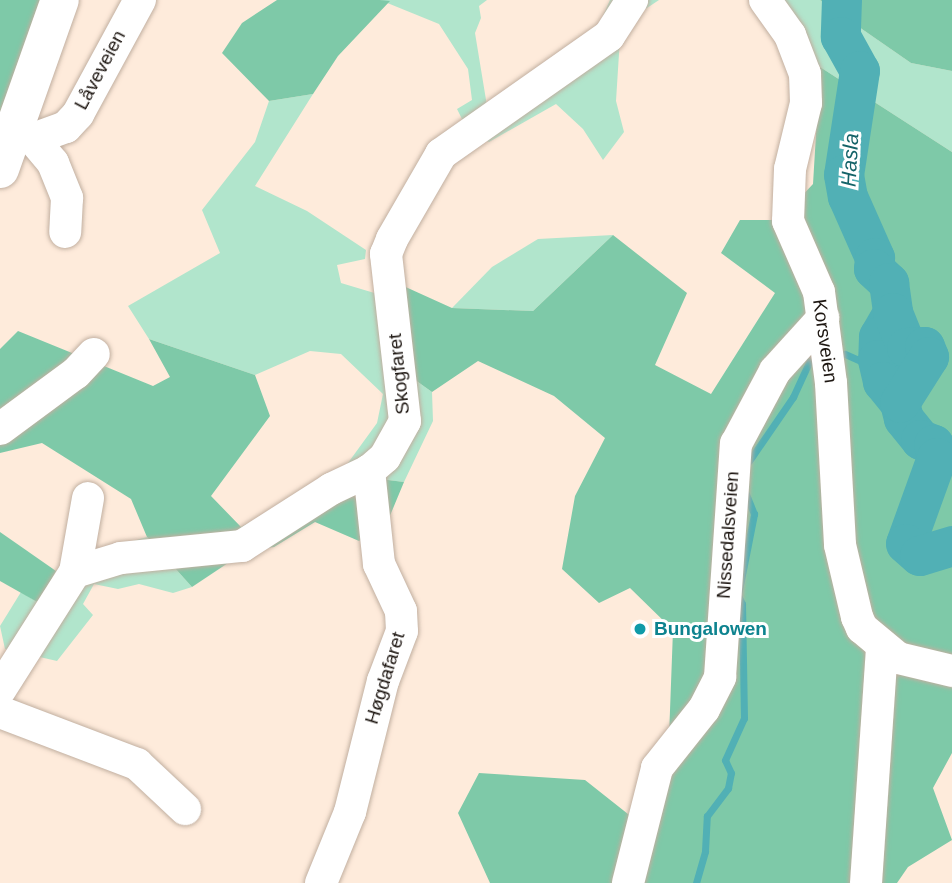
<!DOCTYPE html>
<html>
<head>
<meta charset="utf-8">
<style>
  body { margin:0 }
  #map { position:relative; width:952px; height:883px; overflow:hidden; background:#feebdb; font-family:Helvetica,sans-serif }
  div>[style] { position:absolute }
  .green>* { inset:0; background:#b1e5cc }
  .forest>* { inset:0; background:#7ec9a8 }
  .stream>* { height:7px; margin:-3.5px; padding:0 3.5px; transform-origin:3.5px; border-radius:3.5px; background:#51b0b5 }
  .river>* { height:40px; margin:-20px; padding:0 20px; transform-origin:20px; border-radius:20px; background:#51b0b5 }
  .roads { filter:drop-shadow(0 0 2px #c1afa0) drop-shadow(0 0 2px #c1afa0) }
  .minor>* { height:32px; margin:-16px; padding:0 16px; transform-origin:16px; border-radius:16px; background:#fff }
  .major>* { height:38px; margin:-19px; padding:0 19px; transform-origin:19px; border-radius:19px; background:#fff }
  .dots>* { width:19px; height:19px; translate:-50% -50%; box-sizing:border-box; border:4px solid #fff; border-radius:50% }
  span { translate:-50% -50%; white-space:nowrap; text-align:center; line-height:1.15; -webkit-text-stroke:6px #fff; paint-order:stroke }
  .street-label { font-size:19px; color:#1d1611 }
  .culture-label { font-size:19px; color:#0d838f; font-weight:700 }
  .left { translate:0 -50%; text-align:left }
  .water-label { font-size:21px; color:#146368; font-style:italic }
</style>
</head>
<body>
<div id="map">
  <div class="green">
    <i style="clip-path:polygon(380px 0,487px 0,479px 6px,481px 18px,475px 33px,488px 112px,580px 67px,610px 0,659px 0,635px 16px,620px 38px,616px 101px,624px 132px,603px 160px,583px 129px,556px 104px,489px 142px,477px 136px,465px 125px,457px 109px,472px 100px,468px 69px,439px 24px)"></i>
    <i style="clip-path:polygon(760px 0,820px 0,911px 63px,952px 71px,952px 152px,820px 67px)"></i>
    <i style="clip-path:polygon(313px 94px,255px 186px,307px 211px,366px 250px,365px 259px,337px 265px,341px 283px,381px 295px,383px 357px,432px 392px,433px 421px,404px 482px,340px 474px,377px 423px,383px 394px,341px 354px,310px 351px,255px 375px,149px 339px,128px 306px,220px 253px,202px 210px,255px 142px,269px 101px)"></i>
    <i style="clip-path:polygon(613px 235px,533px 311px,452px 308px,492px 267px,538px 239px)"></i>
    <i style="clip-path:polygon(147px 537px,192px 587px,173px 593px,139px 584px,118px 589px,94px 584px,83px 604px,93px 615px,57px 661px,5px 649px,0 626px,21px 592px,39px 603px,56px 571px,83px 555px)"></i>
  </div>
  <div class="forest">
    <i style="clip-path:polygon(0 0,68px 0,0 118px)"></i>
    <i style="clip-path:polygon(277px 0,380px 0,390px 1px,338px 56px,313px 94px,269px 101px,222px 53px,242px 23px)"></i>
    <i style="clip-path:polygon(820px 0,952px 0,952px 71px,911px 63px)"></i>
    <i style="clip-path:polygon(820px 67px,952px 152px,952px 753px,933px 788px,952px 840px,908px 867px,897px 883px,490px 883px,458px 813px,479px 773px,585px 780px,633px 818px,669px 737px,673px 630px,630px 588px,599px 603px,562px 569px,575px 496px,605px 438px,554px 396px,478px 361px,432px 392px,383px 357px,399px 284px,452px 308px,533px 311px,613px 235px,687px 293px,655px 365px,711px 394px,775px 293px,721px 253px,740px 220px,779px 220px,813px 184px)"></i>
    <i style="clip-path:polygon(18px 331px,153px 386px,170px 377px,149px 339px,255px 375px,270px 416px,211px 496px,241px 527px,340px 474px,404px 482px,389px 518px,359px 541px,315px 522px,274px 547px,246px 551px,192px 587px,147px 537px,131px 499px,42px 443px,0 453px,0 349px)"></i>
    <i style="clip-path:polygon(0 532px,56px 571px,39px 603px,0 581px)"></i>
  </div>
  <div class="stream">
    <i style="left:845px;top:354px;width:24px;rotate:24deg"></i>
    <i style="left:867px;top:364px;width:12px;rotate:-20deg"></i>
    <i style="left:749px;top:461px;width:78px;rotate:-55.5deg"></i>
    <i style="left:793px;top:397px;width:41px;rotate:-65.3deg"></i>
    <i style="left:696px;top:883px;width:33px;rotate:-74deg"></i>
    <i style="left:705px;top:851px;width:35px;rotate:-87deg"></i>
    <i style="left:707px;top:816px;width:35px;rotate:-53deg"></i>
    <i style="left:728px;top:788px;width:15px;rotate:-79deg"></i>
    <i style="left:731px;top:773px;width:14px;rotate:-115deg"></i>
    <i style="left:725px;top:760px;width:46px;rotate:-65.7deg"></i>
    <i style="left:744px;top:718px;width:114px;rotate:-91deg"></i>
    <i style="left:742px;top:604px;width:10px;rotate:-114deg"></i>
    <i style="left:738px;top:595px;width:83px;rotate:-78.8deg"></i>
    <i style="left:754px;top:514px;width:22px;rotate:-112deg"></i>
  </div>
  <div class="river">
    <i style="left:842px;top:0;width:37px;rotate:92deg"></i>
    <i style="left:841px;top:37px;width:39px;rotate:61deg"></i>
    <i style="left:860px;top:71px;width:105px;rotate:98.7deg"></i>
    <i style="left:844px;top:175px;width:22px;rotate:80deg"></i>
    <i style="left:848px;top:197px;width:67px;rotate:66.1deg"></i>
    <i style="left:875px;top:258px;width:11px;rotate:95deg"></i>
    <i style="left:874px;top:269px;width:21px;rotate:43deg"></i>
    <i style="left:889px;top:283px;width:30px;rotate:82deg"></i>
    <i style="left:893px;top:313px;width:28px;rotate:120deg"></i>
    <i style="left:879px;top:337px;width:23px;rotate:92deg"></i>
    <i style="left:878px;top:360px;width:23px;rotate:77deg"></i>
    <i style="left:883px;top:382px;width:27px;rotate:51deg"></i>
    <i style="left:900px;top:403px;width:16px;rotate:76deg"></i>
    <i style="left:904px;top:419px;width:27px;rotate:51deg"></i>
    <i style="left:921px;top:440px;width:14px;rotate:21deg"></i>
    <i style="left:934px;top:445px;width:13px;rotate:77deg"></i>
    <i style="left:937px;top:458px;width:91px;rotate:109.8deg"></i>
    <i style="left:906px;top:544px;width:18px;rotate:41deg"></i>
    <i style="left:920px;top:556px;width:34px;rotate:-17deg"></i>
    <i style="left:893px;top:313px;width:38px;rotate:68deg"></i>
    <i style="left:907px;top:348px;width:18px;rotate:-3deg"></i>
    <i style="left:925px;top:347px;width:11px;rotate:68deg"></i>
    <i style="left:929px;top:357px;width:54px;rotate:122.2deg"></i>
  </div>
  <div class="roads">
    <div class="minor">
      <i style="left:765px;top:0;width:43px;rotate:54.5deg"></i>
      <i style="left:790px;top:35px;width:42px;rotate:69deg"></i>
      <i style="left:805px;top:74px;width:29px;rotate:88deg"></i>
      <i style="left:806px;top:103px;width:68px;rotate:103.6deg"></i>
      <i style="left:790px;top:169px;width:52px;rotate:92.2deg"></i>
      <i style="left:788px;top:221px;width:77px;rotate:66.4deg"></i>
      <i style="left:819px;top:292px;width:92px;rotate:82.5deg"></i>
      <i style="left:831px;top:383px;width:162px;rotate:86.8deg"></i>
      <i style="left:840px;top:545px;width:74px;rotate:76.7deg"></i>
      <i style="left:857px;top:617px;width:12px;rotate:66deg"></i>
      <i style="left:862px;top:628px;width:47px;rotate:39.8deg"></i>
      <i style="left:898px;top:658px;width:56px;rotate:13.5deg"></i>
      <i style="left:15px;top:132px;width:19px;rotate:21deg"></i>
      <i style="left:33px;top:139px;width:35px;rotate:-20deg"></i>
      <i style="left:66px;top:127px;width:18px;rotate:-47deg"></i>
      <i style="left:78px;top:114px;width:130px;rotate:-61.5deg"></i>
      <i style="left:33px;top:139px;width:31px;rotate:50deg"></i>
      <i style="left:53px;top:163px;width:38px;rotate:68deg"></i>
      <i style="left:67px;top:198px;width:34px;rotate:93deg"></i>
      <i style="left:0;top:429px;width:94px;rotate:-36.4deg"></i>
      <i style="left:76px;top:373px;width:26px;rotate:-47deg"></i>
      <i style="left:75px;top:572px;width:75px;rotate:-80deg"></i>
      <i style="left:0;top:690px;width:140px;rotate:-57.6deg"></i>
      <i style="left:75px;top:572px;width:48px;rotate:-16.9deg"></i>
      <i style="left:121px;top:558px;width:122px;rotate:-5.7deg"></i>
      <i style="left:242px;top:546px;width:106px;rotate:-32.6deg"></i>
      <i style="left:331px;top:489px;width:42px;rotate:-25.3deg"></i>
      <i style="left:369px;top:471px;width:21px;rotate:-41deg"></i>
      <i style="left:385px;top:457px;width:41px;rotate:-60.9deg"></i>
      <i style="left:405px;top:421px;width:168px;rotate:-96.5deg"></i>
      <i style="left:386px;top:254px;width:16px;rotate:-68deg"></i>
      <i style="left:392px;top:239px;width:98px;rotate:-60deg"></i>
      <i style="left:441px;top:154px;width:205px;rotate:-35.1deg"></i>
      <i style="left:609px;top:36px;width:43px;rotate:-57.4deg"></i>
      <i style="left:0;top:712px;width:147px;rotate:20.8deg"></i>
      <i style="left:137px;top:764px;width:66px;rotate:43.2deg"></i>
      <i style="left:321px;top:883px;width:77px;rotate:-67.8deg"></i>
      <i style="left:350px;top:812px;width:135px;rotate:-75.9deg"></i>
      <i style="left:383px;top:681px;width:53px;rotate:-69.2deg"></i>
      <i style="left:402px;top:631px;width:20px;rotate:-93deg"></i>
      <i style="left:401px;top:611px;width:52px;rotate:-115.1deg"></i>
      <i style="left:379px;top:564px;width:94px;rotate:-96.1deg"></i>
      <i style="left:628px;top:883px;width:119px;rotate:-75.8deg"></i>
      <i style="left:657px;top:768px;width:75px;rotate:-51.5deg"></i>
      <i style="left:704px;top:709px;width:36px;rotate:-63deg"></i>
      <i style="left:720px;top:677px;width:234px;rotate:-86.1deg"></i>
      <i style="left:736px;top:444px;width:83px;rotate:-61.9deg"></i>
      <i style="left:775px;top:371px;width:72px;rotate:-47.8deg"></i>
      <i style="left:866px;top:883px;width:237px;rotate:-86.1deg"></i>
    </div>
    <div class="major">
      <i style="left:0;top:169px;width:179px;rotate:-70.5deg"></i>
    </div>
  </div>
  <div class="dots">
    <i style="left:640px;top:629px;background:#0f9aa8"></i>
  </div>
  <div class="street-label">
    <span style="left:100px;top:70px;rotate:-62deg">Låveveien</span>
    <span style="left:825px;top:341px;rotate:82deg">Korsveien</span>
    <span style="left:399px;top:374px;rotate:-96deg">Skogfaret</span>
    <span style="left:728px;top:535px;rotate:-86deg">Nissedalsveien</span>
    <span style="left:385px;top:678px;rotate:-73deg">Høgdafaret</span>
  </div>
  <div class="culture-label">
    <span class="left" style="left:654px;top:629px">Bungalowen</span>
  </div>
  <div class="water-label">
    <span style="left:850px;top:160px;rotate:-87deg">Hasla</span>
  </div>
</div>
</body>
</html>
